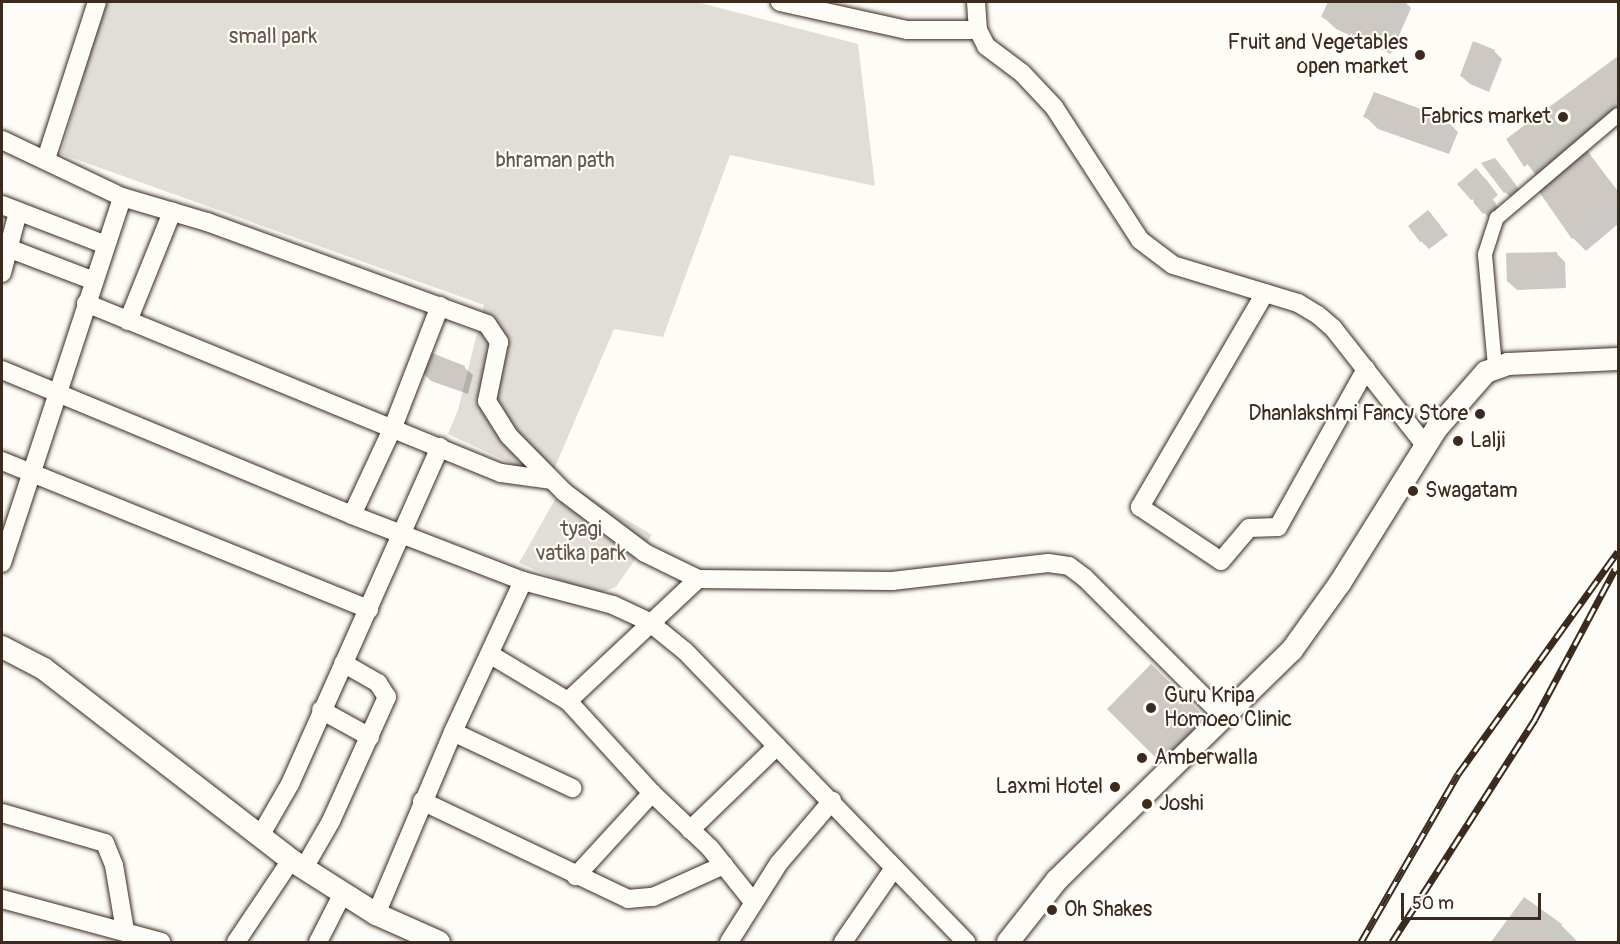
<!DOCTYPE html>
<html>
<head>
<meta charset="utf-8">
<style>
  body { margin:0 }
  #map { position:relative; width:1620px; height:944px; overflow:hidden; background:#fdfcf7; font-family:Pangolin,sans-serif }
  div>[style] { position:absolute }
  .green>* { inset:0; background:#e1ded7 }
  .shadow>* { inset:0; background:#0003 }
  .building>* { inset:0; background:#cdc8c2 }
  .roads { filter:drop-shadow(0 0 2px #3b2a1e) drop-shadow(0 0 2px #3b2a1e) }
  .pedestrian>* { height:14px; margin:-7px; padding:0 7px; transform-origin:7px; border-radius:7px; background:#fdfcf7 }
  .minor>* { height:18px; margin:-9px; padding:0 9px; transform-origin:9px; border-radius:9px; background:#fdfcf7 }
  .tertiary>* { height:22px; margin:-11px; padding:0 11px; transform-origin:11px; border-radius:11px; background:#fdfcf7 }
  .rail>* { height:7px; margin-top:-3.5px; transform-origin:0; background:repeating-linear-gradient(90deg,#fdfcf7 0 14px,#3b2a1e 0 28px); box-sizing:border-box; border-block:2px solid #3b2a1e }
  .dots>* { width:16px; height:16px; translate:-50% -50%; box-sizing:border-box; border:3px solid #fdfcf7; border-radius:50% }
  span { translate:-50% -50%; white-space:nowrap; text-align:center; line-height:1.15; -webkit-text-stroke:4.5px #fdfcf7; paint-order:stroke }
  .park-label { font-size:21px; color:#64574c }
  .poi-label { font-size:21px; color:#3b2a1e }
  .right { translate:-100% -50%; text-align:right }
  .left { translate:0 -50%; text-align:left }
  .frame { position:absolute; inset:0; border:3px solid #3b2a1e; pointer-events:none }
  .scale { position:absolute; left:1401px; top:893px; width:140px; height:27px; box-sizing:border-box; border:3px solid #3b2a1e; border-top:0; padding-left:8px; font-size:18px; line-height:21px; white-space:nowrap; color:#3b2a1e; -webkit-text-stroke:4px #fdfcf7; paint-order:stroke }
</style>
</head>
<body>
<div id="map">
  <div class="green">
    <i style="clip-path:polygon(105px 2px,697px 2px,858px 44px,875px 186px,730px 155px,663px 337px,614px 329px,549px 481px,448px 434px,458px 410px,484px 305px,61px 154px)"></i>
    <i style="clip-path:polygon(565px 482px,652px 535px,616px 587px,595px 595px,519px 563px)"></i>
  </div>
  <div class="shadow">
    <i style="clip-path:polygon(1329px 2px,1405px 2px,1411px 8px,1391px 54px,1336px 29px,1323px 17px)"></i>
    <i style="clip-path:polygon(1494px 51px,1502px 59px,1489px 92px,1470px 84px,1461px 76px)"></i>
    <i style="clip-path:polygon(1618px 58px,1618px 125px,1586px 150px,1618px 191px,1618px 224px,1586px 251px,1573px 238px,1537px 186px,1542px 183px,1508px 139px)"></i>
    <i style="clip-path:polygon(1365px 116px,1445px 119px,1458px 132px,1449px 154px,1378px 129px)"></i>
    <i style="clip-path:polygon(1503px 168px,1522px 193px,1513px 200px,1505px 192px)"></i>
    <i style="clip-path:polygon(1485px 178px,1498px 195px,1492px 200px,1499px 208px,1488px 217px,1459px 184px)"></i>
    <i style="clip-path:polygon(1428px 212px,1448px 235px,1429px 249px,1421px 241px)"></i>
    <i style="clip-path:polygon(1557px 254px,1565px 262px,1566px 288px,1517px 290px,1508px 282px)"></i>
    <i style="clip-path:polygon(464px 367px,473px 375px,468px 394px,431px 381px,423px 373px)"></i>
    <i style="clip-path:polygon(1151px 666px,1212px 726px,1170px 769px,1109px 709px)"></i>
    <i style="clip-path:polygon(1525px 899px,1561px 925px,1578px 942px,1493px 942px)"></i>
  </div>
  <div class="building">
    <i style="clip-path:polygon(1328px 2px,1396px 2px,1378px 42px,1321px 17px)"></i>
    <i style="clip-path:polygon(1473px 41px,1495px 50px,1481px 85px,1460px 76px)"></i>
    <i style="clip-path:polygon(1618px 56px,1618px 95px,1524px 167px,1506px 139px)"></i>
    <i style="clip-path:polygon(1374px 92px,1446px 118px,1436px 143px,1363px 117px)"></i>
    <i style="clip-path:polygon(1584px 146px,1618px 193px,1618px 201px,1572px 239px,1535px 186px)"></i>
    <i style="clip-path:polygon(1495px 158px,1515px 184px,1504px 193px,1481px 163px)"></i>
    <i style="clip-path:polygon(1476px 168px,1491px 186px,1471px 200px,1457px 184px)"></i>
    <i style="clip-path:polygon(1487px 191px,1496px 204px,1483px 214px,1473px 202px)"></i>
    <i style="clip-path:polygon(1428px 210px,1441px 226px,1420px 242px,1408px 226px)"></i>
    <i style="clip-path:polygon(1557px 252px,1559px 280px,1507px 282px,1506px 253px)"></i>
    <i style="clip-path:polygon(432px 353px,465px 366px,460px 386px,421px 373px)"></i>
    <i style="clip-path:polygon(1151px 664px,1200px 712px,1156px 758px,1107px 709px)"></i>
    <i style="clip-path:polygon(1524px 897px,1562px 924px,1549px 942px,1491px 942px)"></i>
  </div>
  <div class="roads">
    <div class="pedestrian">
      <i style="left:1495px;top:367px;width:113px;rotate:-95.1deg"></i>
      <i style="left:1485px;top:254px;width:38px;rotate:-72deg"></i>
      <i style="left:1497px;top:218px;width:159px;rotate:-40.4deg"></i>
    </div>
    <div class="minor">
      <i style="left:780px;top:2px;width:130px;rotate:12.4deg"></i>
      <i style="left:907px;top:30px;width:71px"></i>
      <i style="left:976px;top:2px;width:28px;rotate:86deg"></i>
      <i style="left:978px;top:30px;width:18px;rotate:63deg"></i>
      <i style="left:986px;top:46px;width:45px;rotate:36.9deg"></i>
      <i style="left:1022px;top:73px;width:47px;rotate:46.7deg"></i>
      <i style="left:1054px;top:107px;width:158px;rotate:57.1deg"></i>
      <i style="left:1140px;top:240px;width:41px;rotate:37.1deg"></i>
      <i style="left:1173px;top:265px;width:131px;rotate:16.9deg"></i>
      <i style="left:1298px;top:303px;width:23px;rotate:31deg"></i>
      <i style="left:1318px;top:315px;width:20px;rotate:41deg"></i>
      <i style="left:1333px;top:328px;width:150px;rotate:51.8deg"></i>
      <i style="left:2px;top:140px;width:133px;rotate:25.4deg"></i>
      <i style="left:122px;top:197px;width:89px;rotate:16.4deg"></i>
      <i style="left:207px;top:222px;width:298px;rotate:20deg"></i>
      <i style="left:487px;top:324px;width:22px;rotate:56deg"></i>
      <i style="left:499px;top:342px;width:60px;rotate:101.5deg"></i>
      <i style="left:487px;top:401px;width:41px;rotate:57.8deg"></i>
      <i style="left:509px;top:436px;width:78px;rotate:45.5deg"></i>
      <i style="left:564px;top:492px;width:101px;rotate:37deg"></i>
      <i style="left:645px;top:553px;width:59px;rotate:26.1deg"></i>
      <i style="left:46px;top:159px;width:165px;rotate:-72deg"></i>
      <i style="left:2px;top:205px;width:111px;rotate:21deg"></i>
      <i style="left:8px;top:248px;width:92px;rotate:21deg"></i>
      <i style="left:2px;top:273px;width:63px;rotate:-75.3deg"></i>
      <i style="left:1265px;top:293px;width:248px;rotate:120.3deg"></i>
      <i style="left:1140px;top:507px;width:97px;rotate:33.7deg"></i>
      <i style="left:1221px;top:561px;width:43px;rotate:-49.7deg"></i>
      <i style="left:1249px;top:528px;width:29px;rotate:-2deg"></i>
      <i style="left:1278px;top:527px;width:181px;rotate:-60.9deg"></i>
      <i style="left:86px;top:303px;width:448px;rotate:22.3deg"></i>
      <i style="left:501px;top:473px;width:50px;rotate:8deg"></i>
      <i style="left:128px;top:321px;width:118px;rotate:-68deg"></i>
      <i style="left:2px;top:370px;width:379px;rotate:22.5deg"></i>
      <i style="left:352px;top:515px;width:183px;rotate:21.1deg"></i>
      <i style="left:523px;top:581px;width:166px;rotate:114.9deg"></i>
      <i style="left:453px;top:732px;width:198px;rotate:112.9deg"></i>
      <i style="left:2px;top:461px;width:396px;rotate:22deg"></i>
      <i style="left:352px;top:515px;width:97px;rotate:-65deg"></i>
      <i style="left:393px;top:427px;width:130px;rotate:-68.8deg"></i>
      <i style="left:2px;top:563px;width:385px;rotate:-71.8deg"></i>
      <i style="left:523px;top:581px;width:93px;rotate:14.9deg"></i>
      <i style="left:613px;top:605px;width:40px;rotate:25deg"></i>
      <i style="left:649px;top:622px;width:46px;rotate:38.9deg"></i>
      <i style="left:685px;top:651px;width:405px;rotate:46deg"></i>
      <i style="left:491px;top:655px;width:90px;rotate:30.9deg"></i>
      <i style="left:568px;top:701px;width:125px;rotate:47.6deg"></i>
      <i style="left:652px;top:793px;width:113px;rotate:132.5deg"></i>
      <i style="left:568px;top:701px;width:178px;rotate:-43.2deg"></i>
      <i style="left:698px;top:579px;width:194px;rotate:0.6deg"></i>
      <i style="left:892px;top:581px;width:157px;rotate:-6.6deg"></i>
      <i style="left:1048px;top:563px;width:21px;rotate:8deg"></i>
      <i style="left:1069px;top:566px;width:20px;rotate:37deg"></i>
      <i style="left:1085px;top:578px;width:197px;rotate:45deg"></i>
      <i style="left:321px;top:710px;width:56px;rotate:28.9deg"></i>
      <i style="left:453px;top:732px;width:132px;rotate:25.2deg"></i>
      <i style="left:652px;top:793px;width:80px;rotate:43.5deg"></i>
      <i style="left:710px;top:848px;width:70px;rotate:51.3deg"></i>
      <i style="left:422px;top:801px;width:228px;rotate:25.4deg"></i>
      <i style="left:628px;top:899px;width:25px;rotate:-5deg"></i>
      <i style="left:653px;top:897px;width:78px;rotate:-24.3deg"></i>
      <i style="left:2px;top:813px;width:107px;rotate:16.2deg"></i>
      <i style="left:105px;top:843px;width:24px;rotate:68deg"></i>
      <i style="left:114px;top:865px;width:67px;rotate:80.5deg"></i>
      <i style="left:690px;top:830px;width:121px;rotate:-44deg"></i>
      <i style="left:260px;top:836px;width:60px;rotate:-60deg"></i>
      <i style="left:290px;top:784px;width:369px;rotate:-66deg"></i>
      <i style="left:304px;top:868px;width:54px;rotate:-60.1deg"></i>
      <i style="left:331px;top:821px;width:136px;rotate:-65.7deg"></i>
      <i style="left:387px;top:697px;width:17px;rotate:-123deg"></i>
      <i style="left:378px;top:683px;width:40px;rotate:-150.3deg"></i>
      <i style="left:2px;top:899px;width:165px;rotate:15.1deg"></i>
      <i style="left:236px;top:942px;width:99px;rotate:-56.1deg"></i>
      <i style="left:318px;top:942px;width:55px;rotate:-63deg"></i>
      <i style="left:729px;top:942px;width:93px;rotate:-57.7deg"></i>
      <i style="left:779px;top:863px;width:82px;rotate:-49.5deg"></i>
      <i style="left:843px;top:942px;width:90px;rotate:-55.4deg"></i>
    </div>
    <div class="tertiary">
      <i style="left:2px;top:647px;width:47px;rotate:27.6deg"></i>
      <i style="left:44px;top:669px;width:312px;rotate:37.7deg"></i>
      <i style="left:291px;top:860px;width:101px;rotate:32.4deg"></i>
      <i style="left:376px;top:914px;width:69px;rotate:24deg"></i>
      <i style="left:1008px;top:942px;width:79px;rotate:-51.7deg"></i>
      <i style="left:1057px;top:880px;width:329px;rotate:-44.4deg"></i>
      <i style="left:1292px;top:650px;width:82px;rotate:-54.4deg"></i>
      <i style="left:1340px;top:583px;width:183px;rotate:-58deg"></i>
      <i style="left:1437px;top:428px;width:74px;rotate:-48.8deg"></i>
      <i style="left:1486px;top:372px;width:23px;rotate:-20deg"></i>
      <i style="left:1508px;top:364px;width:110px;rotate:-2.6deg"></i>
    </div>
  </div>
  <div class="rail">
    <i style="left:1361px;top:942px;width:194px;rotate:-60deg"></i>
    <i style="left:1458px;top:774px;width:274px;rotate:-54.3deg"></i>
    <i style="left:1392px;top:942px;width:265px;rotate:-57.3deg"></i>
    <i style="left:1535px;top:719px;width:170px;rotate:-61.9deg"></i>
  </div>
  <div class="dots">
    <i style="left:1420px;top:55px;background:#3b2a1e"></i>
    <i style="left:1563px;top:117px;background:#3b2a1e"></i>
    <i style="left:1480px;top:414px;background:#3b2a1e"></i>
    <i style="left:1458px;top:441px;background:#3b2a1e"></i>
    <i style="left:1413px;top:491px;background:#3b2a1e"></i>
    <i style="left:1151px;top:708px;background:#3b2a1e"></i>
    <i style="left:1142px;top:758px;background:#3b2a1e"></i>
    <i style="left:1115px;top:787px;background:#3b2a1e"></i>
    <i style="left:1147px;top:804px;background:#3b2a1e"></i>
    <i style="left:1052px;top:910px;background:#3b2a1e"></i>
  </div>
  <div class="park-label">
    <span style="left:273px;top:37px">small park</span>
    <span style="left:555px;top:161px">bhraman path</span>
    <span style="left:581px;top:542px">tyagi<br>vatika park</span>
  </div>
  <div class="poi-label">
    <span class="right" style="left:1408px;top:55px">Fruit and Vegetables<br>open market</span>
    <span class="right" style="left:1551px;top:117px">Fabrics market</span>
    <span class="right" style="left:1468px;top:414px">Dhanlakshmi Fancy Store</span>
    <span class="left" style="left:1470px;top:441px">Lalji</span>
    <span class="left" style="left:1425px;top:491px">Swagatam</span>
    <span class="left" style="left:1164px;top:708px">Guru Kripa<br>Homoeo Clinic</span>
    <span class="left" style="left:1154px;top:758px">Amberwalla</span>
    <span class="right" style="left:1103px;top:787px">Laxmi Hotel</span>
    <span class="left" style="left:1159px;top:804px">Joshi</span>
    <span class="left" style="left:1064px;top:910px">Oh Shakes</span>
  </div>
  <div class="frame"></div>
  <div class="scale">50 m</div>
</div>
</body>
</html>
